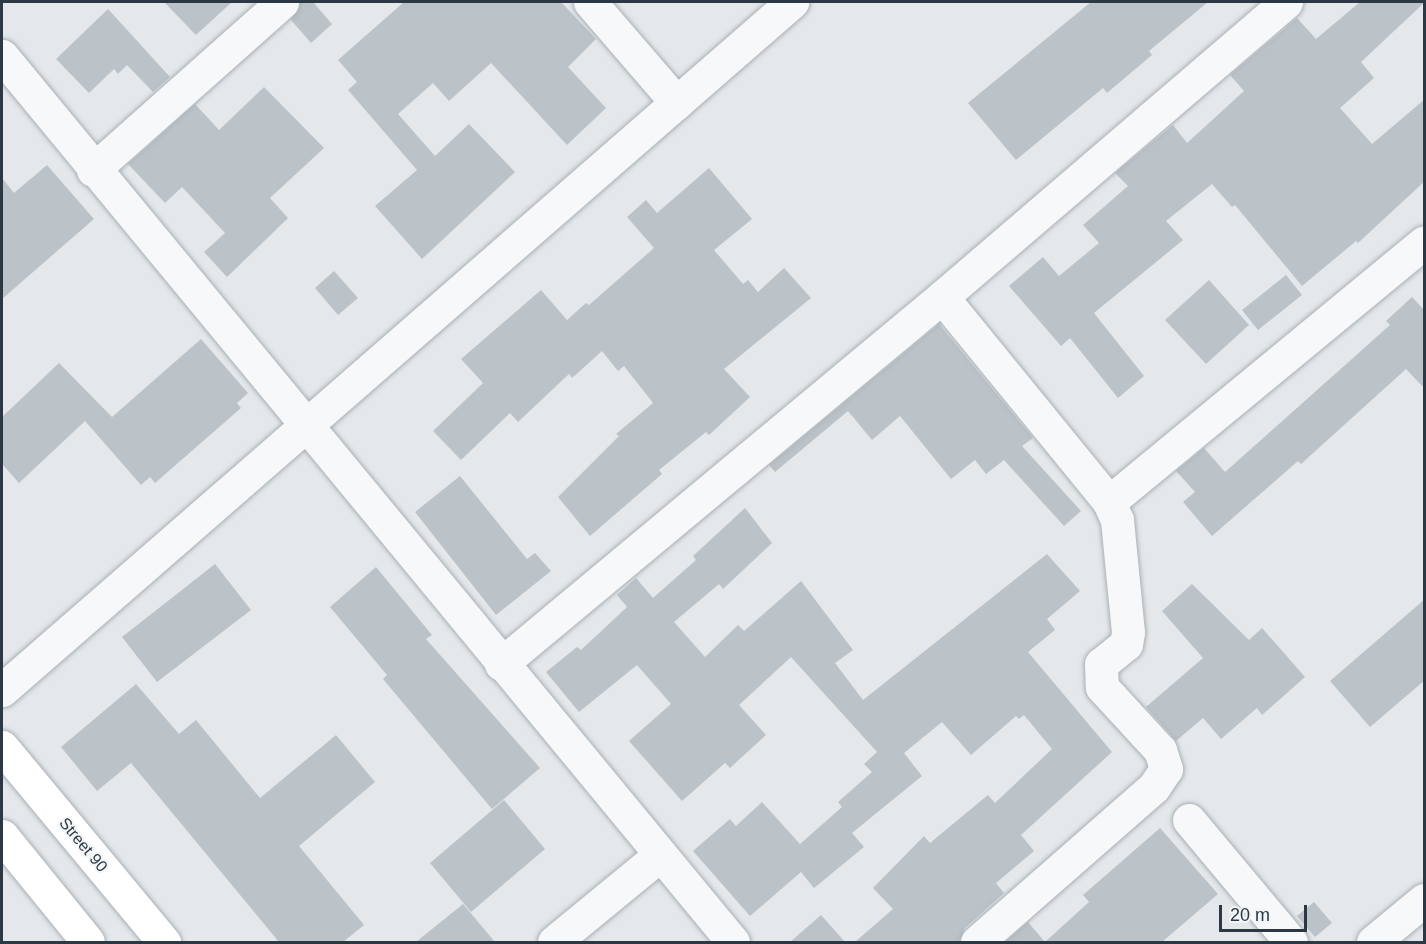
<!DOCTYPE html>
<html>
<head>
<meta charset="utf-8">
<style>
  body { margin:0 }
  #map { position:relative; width:1426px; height:944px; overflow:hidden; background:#e4e8eb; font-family:Arial,sans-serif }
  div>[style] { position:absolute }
  .building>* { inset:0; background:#bbc2c8 }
  .roads { filter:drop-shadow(0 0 2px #a9b0b5) drop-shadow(0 0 2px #a9b0b5) }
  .minor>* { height:33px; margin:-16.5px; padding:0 16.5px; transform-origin:16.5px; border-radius:16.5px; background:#f6f8f9 }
  .major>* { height:33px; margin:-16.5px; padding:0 16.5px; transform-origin:16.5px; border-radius:16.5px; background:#fff }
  span { translate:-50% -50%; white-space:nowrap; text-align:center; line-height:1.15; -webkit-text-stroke:4.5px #f3f6f8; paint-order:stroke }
  .street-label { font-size:16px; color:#2c3843 }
  .frame { position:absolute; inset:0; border:3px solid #2c3843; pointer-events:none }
  .scale { position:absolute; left:1219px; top:905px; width:88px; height:27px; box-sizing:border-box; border:3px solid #2c3843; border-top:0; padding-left:8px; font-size:18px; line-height:21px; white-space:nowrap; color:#2c3843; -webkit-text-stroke:4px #f3f6f8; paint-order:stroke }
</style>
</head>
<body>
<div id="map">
  <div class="building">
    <i style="clip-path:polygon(164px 2px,232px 2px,196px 35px)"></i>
    <i style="clip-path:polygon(300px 2px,313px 2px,332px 24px,311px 43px,291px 20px)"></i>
    <i style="clip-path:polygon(404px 2px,561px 2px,596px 39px,568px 67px,606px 108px,567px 145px,491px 63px,449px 101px,433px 83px,398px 114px,435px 156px,469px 124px,515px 172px,422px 259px,375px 206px,417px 170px,348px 90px,357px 82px,338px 60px)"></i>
    <i style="clip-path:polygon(1091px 2px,1208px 2px,1149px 51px,1152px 55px,1107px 93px,1103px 88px,1016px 160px,968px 103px)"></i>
    <i style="clip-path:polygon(1360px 2px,1425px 2px,1361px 62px,1374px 78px,1340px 108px,1372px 144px,1425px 99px,1425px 181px,1358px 243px,1356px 241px,1302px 286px,1235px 205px,1232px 207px,1212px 184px,1166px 221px,1183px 240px,1094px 313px,1144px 376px,1118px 398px,1070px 338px,1061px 346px,1009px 286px,1043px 257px,1059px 276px,1099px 243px,1083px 225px,1128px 186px,1115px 173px,1173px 125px,1187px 143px,1244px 91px,1230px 75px,1297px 18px,1316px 39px)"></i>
    <i style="clip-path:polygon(108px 9px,170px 77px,153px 92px,127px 65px,118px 74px,114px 69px,89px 93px,56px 59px)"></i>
    <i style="clip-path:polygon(264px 87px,324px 148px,270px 198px,288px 218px,227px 277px,204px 252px,225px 233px,182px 187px,165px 203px,128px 164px,195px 104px,219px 130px)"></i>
    <i style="clip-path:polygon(47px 165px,94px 219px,2px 299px,2px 178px,14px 193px)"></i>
    <i style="clip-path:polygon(709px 168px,752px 219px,714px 250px,743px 284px,748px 280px,758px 292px,784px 268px,811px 298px,724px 369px,750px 397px,709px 435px,706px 432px,659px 470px,662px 474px,590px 536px,558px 497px,619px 436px,616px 434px,653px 403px,624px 366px,618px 371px,602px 351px,572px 378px,569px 374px,518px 422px,510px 413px,461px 460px,433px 431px,483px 383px,461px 359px,541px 290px,567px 320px,586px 303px,589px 305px,654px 248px,627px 217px,646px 200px,657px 213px)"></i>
    <i style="clip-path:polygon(334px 271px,358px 298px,338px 315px,315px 288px)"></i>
    <i style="clip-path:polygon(1286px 275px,1302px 295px,1258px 330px,1242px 310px)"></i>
    <i style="clip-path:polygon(1209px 280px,1249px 325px,1206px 364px,1165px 320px)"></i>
    <i style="clip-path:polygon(1412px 297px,1425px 311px,1425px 389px,1406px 369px,1301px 464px,1298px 461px,1212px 536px,1183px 502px,1195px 492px,1176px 471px,1204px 448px,1225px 472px,1390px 325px,1386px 321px)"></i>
    <i style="clip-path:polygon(939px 324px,1033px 438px,1022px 446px,1081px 511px,1064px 526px,1004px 460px,986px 474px,975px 460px,951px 479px,900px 416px,872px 440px,848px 411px,775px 472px,769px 465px)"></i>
    <i style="clip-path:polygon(201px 339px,248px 393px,237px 403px,241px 408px,155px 483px,150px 477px,141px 485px,85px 421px,19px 483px,2px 464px,2px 417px,59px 363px,112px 417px)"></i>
    <i style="clip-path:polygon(460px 476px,527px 559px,535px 553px,551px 571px,496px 615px,415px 512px)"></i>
    <i style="clip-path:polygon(745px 508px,772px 543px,723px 589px,719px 584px,674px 622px,705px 657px,738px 625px,744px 631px,801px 581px,853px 650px,835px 663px,863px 700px,1047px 554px,1080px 591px,1047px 619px,1055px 630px,1028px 652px,1112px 752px,1021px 835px,1034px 851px,996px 883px,1004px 893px,965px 928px,959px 942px,855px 942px,893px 909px,873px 888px,924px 836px,930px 843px,988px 795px,995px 803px,1052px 749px,1024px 715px,1019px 719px,1016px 716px,971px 755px,942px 722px,904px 753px,922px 776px,852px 833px,864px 847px,814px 888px,801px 872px,750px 916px,693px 851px,730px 819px,736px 826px,762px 802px,800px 844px,842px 807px,838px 802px,872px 772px,864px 764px,877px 752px,791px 657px,739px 705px,766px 735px,730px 768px,725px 763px,682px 801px,629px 741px,671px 704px,637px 665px,579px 712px,546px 672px,577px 647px,581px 650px,627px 607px,617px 595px,636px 578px,653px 598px,696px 560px,693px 556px)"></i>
    <i style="clip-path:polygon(215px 564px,251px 610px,157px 682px,122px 637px)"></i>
    <i style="clip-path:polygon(376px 567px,432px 635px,426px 639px,540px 768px,492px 809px,383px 679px,387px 675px,330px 607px)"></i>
    <i style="clip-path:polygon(1192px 584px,1249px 640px,1262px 628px,1305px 677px,1262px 715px,1257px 708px,1221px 739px,1203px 718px,1176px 741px,1146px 707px,1203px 658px,1162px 611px)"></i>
    <i style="clip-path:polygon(1425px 599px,1425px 680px,1370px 727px,1330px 681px)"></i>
    <i style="clip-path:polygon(136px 684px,179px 734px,196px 720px,260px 798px,336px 735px,375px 782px,299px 846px,364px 925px,343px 942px,279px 942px,131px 763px,97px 791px,61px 747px)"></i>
    <i style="clip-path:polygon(504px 800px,545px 849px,471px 912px,430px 863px)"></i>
    <i style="clip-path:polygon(1160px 828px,1218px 894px,1162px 942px,1045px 942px,1089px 902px,1083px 895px)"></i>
    <i style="clip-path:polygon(1314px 902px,1332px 923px,1315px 937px,1297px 916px)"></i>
    <i style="clip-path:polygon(463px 904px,495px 942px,416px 942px)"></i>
    <i style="clip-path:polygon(821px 915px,845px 942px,790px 942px)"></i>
    <i style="clip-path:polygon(1028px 922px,1045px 942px,1005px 942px)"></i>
  </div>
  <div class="roads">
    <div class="minor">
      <i style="left:590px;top:2px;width:133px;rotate:49.3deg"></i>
      <i style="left:2px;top:56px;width:1149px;rotate:50.48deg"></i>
      <i style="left:93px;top:170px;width:253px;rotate:-41.6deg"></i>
      <i style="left:942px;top:297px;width:264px;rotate:50.8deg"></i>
      <i style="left:1109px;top:502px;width:20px;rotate:66deg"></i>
      <i style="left:1117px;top:520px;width:113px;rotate:84.4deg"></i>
      <i style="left:1128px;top:632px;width:12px;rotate:99deg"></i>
      <i style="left:1126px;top:644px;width:32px;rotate:141deg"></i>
      <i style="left:1101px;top:664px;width:23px;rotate:88deg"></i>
      <i style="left:1102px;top:687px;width:86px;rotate:47.4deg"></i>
      <i style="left:1160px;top:750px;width:20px;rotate:72deg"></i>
      <i style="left:1166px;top:769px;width:22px;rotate:124deg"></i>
      <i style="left:1154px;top:787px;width:235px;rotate:138.8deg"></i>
      <i style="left:1109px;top:502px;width:408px;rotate:-39.5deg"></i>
      <i style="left:501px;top:664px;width:574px;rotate:-39.77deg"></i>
      <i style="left:942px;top:297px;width:453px;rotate:-40.6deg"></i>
      <i style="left:2px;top:690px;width:1048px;rotate:-41.05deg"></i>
      <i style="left:1189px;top:820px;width:159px;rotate:50.1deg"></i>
      <i style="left:554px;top:942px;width:137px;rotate:-39.4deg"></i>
      <i style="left:1373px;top:942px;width:66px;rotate:-39.5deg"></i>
    </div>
    <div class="major">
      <i style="left:2px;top:747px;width:254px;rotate:50.3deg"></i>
      <i style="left:2px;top:836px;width:136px;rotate:50.9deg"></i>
    </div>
  </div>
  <div class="street-label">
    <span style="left:83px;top:845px;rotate:50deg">Street 90</span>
  </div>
  <div class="frame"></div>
  <div class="scale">20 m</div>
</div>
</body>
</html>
